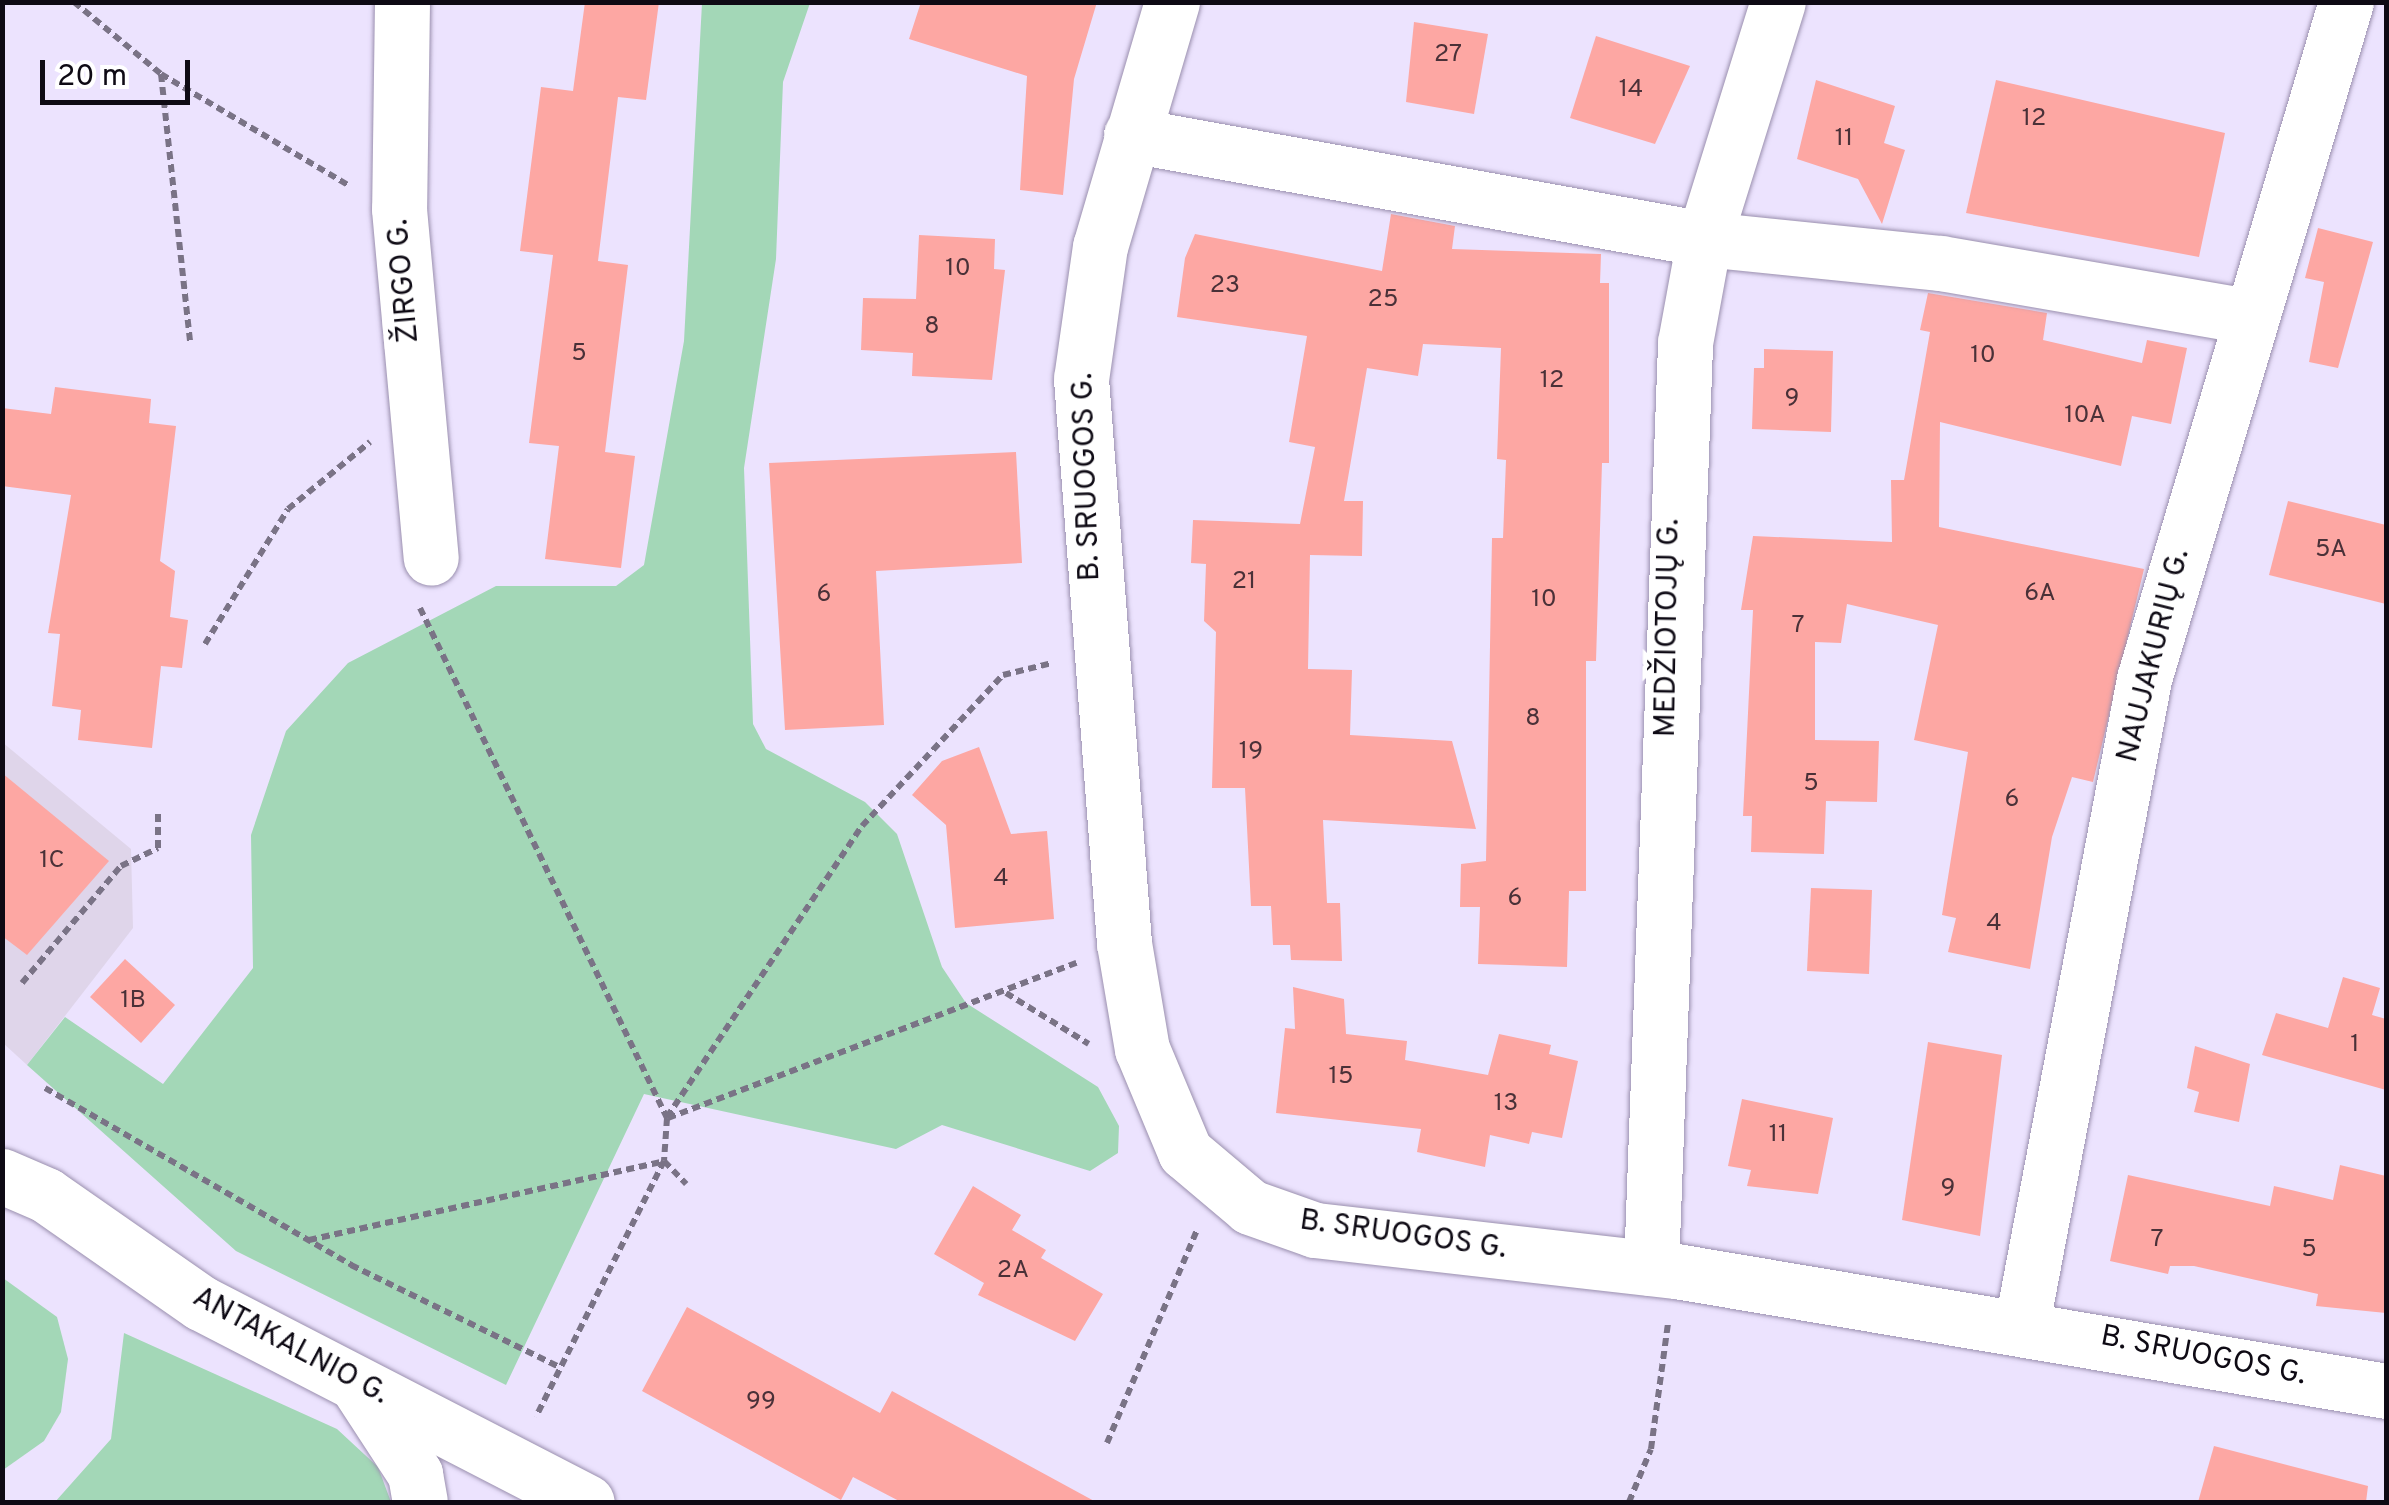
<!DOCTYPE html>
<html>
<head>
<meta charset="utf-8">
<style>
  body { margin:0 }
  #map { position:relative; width:2389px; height:1505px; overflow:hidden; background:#ece3fe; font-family:Overpass,sans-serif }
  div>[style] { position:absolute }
  .commercial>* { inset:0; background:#dfd5ea }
  .green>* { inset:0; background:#a3d7b7 }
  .building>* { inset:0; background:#fda7a3 }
  .path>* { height:6px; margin-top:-3px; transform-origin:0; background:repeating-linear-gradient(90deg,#7a7386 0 8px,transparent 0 13px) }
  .roads { filter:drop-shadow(0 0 2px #9a8fae) drop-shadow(0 0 2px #9a8fae) }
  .minor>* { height:55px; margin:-27.5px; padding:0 27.5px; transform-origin:27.5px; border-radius:27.5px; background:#fff }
  .major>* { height:55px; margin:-27.5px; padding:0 27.5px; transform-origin:27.5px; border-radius:27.5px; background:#fff }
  span { translate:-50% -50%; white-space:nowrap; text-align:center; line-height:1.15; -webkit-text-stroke:9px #fff; paint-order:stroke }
  .number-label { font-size:25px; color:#4a3138 }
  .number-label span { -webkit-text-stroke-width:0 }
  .street-label { font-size:30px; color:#0e0a14 }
  .frame { position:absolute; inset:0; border:5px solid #0e0a14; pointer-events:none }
  .scale { position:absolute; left:40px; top:60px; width:150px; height:45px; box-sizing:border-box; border:5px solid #0e0a14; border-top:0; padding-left:12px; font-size:30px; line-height:35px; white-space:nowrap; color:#0e0a14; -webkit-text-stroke:8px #fff; paint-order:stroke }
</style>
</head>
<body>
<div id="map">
  <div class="commercial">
    <i style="clip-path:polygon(2px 742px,131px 849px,133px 928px,27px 1065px,3px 1043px)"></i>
  </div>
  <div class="green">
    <i style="clip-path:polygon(702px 3px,810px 3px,783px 82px,776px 259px,744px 468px,753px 724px,766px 749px,865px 802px,897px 834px,942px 967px,966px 1003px,1098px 1087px,1119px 1126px,1118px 1153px,1090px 1171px,942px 1125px,896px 1149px,644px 1094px,506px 1385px,236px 1251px,27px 1065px,65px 1017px,163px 1084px,253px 968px,251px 835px,286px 731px,348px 663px,496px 586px,616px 586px,644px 565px,684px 341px)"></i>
    <i style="clip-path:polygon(3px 1278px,57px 1317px,68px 1359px,61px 1412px,44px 1441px,3px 1470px)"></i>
    <i style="clip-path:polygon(124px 1333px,337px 1429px,378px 1467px,391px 1502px,55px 1502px,111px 1439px)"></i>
  </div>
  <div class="building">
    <i style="clip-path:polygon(585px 2px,659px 2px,646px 100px,618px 97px,598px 261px,628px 265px,605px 452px,635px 456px,621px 568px,545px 559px,559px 446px,529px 443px,553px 255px,520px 251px,541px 87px,573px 91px)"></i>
    <i style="clip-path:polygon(921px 2px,1097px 2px,1074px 79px,1063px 195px,1020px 190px,1027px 76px,909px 39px)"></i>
    <i style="clip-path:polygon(1414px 22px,1488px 34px,1474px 114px,1406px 102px)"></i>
    <i style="clip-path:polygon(1596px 36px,1690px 66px,1655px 144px,1570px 118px)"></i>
    <i style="clip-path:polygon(1816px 80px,1895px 106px,1884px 143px,1905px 150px,1882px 224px,1858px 179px,1797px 159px)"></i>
    <i style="clip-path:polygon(1996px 80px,2225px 133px,2199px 257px,1966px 213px)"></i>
    <i style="clip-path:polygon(1391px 214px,1455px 226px,1452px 249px,1601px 254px,1600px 283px,1609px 283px,1609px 463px,1602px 463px,1596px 661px,1586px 661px,1586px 891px,1569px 891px,1567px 967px,1478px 964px,1480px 907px,1460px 907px,1461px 864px,1486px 861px,1492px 538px,1503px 538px,1506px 460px,1497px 459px,1501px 348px,1423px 344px,1418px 376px,1367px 368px,1344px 501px,1363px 501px,1362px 556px,1310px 555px,1308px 669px,1352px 670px,1350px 735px,1452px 741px,1476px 829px,1323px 820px,1327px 903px,1340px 903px,1342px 961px,1291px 960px,1290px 945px,1273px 945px,1271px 906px,1251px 906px,1245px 788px,1212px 788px,1216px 632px,1204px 621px,1206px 564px,1191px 563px,1193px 520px,1300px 524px,1315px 447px,1289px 442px,1307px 336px,1177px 317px,1185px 258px,1195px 234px,1382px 271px)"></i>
    <i style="clip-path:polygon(2318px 228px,2373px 242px,2338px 368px,2309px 362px,2324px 282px,2305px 278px)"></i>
    <i style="clip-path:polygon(919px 235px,995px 239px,994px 269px,1005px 270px,992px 380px,912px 376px,913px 353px,861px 350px,863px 298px,916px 299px)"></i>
    <i style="clip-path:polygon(1928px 293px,2047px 313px,2043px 340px,2142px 363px,2147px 340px,2187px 348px,2171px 424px,2132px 416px,2121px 466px,1940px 422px,1939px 527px,2144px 569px,2093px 782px,2072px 777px,2052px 837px,2030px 969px,1948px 952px,1956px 918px,1942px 915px,1968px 752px,1914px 740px,1938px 625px,1847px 604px,1841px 643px,1815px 642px,1815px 740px,1879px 741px,1877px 802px,1826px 801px,1824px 854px,1751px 852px,1752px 816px,1743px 816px,1753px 610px,1741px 610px,1753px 536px,1892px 542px,1891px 480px,1904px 480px,1930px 332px,1920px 330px)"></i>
    <i style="clip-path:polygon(1764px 349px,1833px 351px,1831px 432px,1752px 429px,1754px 368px,1764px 368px)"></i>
    <i style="clip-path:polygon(55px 387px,151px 399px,149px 423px,176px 426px,160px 561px,175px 571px,170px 617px,188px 620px,182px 668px,161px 666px,152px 748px,78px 740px,81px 710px,52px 706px,60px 634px,48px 633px,71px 495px,2px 486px,2px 408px,51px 414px)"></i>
    <i style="clip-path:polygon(1016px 452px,1022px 563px,876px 571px,884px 725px,785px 730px,769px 463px)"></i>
    <i style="clip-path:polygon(2288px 501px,2386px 525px,2386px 604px,2269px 575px)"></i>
    <i style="clip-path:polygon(979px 747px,1011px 834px,1047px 831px,1054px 919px,955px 928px,946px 825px,912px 795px,942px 761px)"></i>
    <i style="clip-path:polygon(2px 773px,109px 861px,27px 955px,2px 936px)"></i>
    <i style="clip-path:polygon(1811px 888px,1872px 890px,1869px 974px,1807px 971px)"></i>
    <i style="clip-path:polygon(125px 959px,175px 1005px,141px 1043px,90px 997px)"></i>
    <i style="clip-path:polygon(2343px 977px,2380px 988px,2372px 1015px,2386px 1019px,2386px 1090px,2262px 1055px,2276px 1013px,2328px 1028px)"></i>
    <i style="clip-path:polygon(1293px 987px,1344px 999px,1346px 1034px,1407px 1041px,1405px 1060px,1488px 1075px,1499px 1034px,1551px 1045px,1549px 1054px,1578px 1061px,1562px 1138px,1532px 1132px,1529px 1144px,1490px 1135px,1485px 1167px,1417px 1152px,1421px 1129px,1276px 1113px,1285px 1028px,1295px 1029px)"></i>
    <i style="clip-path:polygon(1928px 1042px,2002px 1055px,1980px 1236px,1902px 1220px)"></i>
    <i style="clip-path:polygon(2195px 1046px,2250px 1064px,2239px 1122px,2194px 1112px,2199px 1092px,2187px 1088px)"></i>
    <i style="clip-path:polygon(1742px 1099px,1833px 1118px,1818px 1194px,1747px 1186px,1751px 1170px,1728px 1166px)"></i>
    <i style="clip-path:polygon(2340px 1165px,2386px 1176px,2386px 1313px,2316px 1306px,2318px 1294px,2194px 1266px,2170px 1266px,2168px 1274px,2110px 1261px,2128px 1175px,2270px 1206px,2274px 1186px,2333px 1200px)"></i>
    <i style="clip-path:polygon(973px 1186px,1021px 1215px,1012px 1230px,1046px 1250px,1041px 1258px,1103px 1294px,1075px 1341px,978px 1295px,984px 1283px,934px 1254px)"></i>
    <i style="clip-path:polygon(687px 1307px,880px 1413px,892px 1391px,1096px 1502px,901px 1502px,853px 1477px,841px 1500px,642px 1391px)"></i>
    <i style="clip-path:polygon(2214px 1446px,2368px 1486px,2366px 1502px,2198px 1502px)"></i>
  </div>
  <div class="path">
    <i style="left:74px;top:2px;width:113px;rotate:39.6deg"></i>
    <i style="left:161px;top:74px;width:217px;rotate:30.7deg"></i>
    <i style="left:161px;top:74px;width:270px;rotate:83.8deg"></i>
    <i style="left:420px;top:608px;width:567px;rotate:64.16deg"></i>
    <i style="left:667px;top:1118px;width:43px;rotate:94deg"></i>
    <i style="left:664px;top:1161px;width:286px;rotate:116.6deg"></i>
    <i style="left:205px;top:644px;width:158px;rotate:-58.4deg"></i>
    <i style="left:288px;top:509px;width:106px;rotate:-39.3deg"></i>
    <i style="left:22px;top:983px;width:153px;rotate:-49.8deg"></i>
    <i style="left:121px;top:866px;width:41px;rotate:-25.9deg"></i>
    <i style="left:158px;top:848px;width:34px;rotate:-90deg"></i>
    <i style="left:1006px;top:993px;width:97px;rotate:31.6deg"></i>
    <i style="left:45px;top:1088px;width:354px;rotate:30deg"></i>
    <i style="left:351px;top:1265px;width:232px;rotate:26.1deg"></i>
    <i style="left:667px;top:1117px;width:350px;rotate:-56.2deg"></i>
    <i style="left:862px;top:826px;width:207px;rotate:-47deg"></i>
    <i style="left:1003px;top:675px;width:50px;rotate:-13.8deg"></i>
    <i style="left:668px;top:1118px;width:437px;rotate:-20.8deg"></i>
    <i style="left:309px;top:1240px;width:364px;rotate:-12.5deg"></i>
    <i style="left:664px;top:1161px;width:32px;rotate:46deg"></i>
    <i style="left:1107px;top:1443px;width:233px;rotate:-67.1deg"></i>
    <i style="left:1629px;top:1502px;width:57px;rotate:-67.5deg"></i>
    <i style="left:1651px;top:1449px;width:126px;rotate:-82.3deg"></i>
  </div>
  <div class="roads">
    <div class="minor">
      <i style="left:402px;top:2px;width:207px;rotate:90.8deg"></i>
      <i style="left:399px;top:209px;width:350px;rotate:84.8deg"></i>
      <i style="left:1172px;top:2px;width:254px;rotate:106.4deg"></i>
      <i style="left:1100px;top:246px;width:134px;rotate:98.1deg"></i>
      <i style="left:1081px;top:379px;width:566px;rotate:85.64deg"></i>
      <i style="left:1124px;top:943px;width:108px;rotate:80.4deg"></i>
      <i style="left:1142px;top:1049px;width:112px;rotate:67.3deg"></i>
      <i style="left:1185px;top:1152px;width:85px;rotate:40.2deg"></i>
      <i style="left:1250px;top:1207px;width:69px;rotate:19.5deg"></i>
      <i style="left:1315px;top:1230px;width:363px;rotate:6.5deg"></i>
      <i style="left:1676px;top:1271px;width:720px;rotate:9.59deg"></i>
      <i style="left:1131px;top:135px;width:582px;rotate:10.29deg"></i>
      <i style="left:1704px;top:239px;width:238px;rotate:5.8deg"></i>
      <i style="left:1941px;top:263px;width:312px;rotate:9.8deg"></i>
      <i style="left:1651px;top:1268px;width:926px;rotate:-87.89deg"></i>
      <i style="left:1685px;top:343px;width:106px;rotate:-79.6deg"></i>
      <i style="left:1704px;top:239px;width:248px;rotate:-72.7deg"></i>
      <i style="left:2022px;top:1323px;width:655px;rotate:-79.27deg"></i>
      <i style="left:2144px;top:679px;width:706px;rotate:-73.39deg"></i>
    </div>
    <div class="major">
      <i style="left:2px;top:1176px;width:48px;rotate:23.4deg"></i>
      <i style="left:46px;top:1195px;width:189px;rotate:34.9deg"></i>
      <i style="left:201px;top:1303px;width:434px;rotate:27.3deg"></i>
      <i style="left:359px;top:1388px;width:103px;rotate:56.9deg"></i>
      <i style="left:415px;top:1474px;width:28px;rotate:80deg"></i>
    </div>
  </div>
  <div class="number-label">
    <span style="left:1448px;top:55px">27</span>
    <span style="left:1631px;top:90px">14</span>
    <span style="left:2034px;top:119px">12</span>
    <span style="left:1844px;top:139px">11</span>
    <span style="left:958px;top:269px">10</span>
    <span style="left:1225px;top:286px">23</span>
    <span style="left:1383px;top:300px">25</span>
    <span style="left:932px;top:327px">8</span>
    <span style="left:579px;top:354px">5</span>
    <span style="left:1983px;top:356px">10</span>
    <span style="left:1552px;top:381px">12</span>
    <span style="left:1792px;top:399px">9</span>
    <span style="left:2085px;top:416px">10A</span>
    <span style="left:2331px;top:550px">5A</span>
    <span style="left:1244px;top:582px">21</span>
    <span style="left:2040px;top:594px">6A</span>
    <span style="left:824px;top:595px">6</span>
    <span style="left:1544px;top:600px">10</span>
    <span style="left:1798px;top:626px">7</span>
    <span style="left:1533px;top:719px">8</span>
    <span style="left:1251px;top:752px">19</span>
    <span style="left:1811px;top:784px">5</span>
    <span style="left:2012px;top:800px">6</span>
    <span style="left:52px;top:861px">1C</span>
    <span style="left:1001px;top:879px">4</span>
    <span style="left:1515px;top:899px">6</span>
    <span style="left:1994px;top:924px">4</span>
    <span style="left:133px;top:1001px">1B</span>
    <span style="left:2355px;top:1045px">1</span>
    <span style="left:1341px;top:1077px">15</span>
    <span style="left:1506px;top:1104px">13</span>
    <span style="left:1778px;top:1135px">11</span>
    <span style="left:1948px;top:1189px">9</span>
    <span style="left:2157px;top:1240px">7</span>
    <span style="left:2309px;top:1250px">5</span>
    <span style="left:1013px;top:1271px">2A</span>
    <span style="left:761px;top:1402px">99</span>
  </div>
  <div class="street-label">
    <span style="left:405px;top:281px;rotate:-95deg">ŽIRGO G.</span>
    <span style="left:1088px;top:477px;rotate:-92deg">B. SRUOGOS G.</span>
    <span style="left:1669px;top:628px;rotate:-89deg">MEDŽIOTOJŲ G.</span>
    <span style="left:2155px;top:656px;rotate:-76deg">NAUJAKURIŲ G.</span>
    <span style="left:1403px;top:1236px;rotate:8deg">B. SRUOGOS G.</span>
    <span style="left:290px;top:1347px;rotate:28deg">ANTAKALNIO G.</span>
    <span style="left:2203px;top:1357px;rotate:11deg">B. SRUOGOS G.</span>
  </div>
  <div class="frame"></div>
  <div class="scale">20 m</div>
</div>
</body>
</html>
